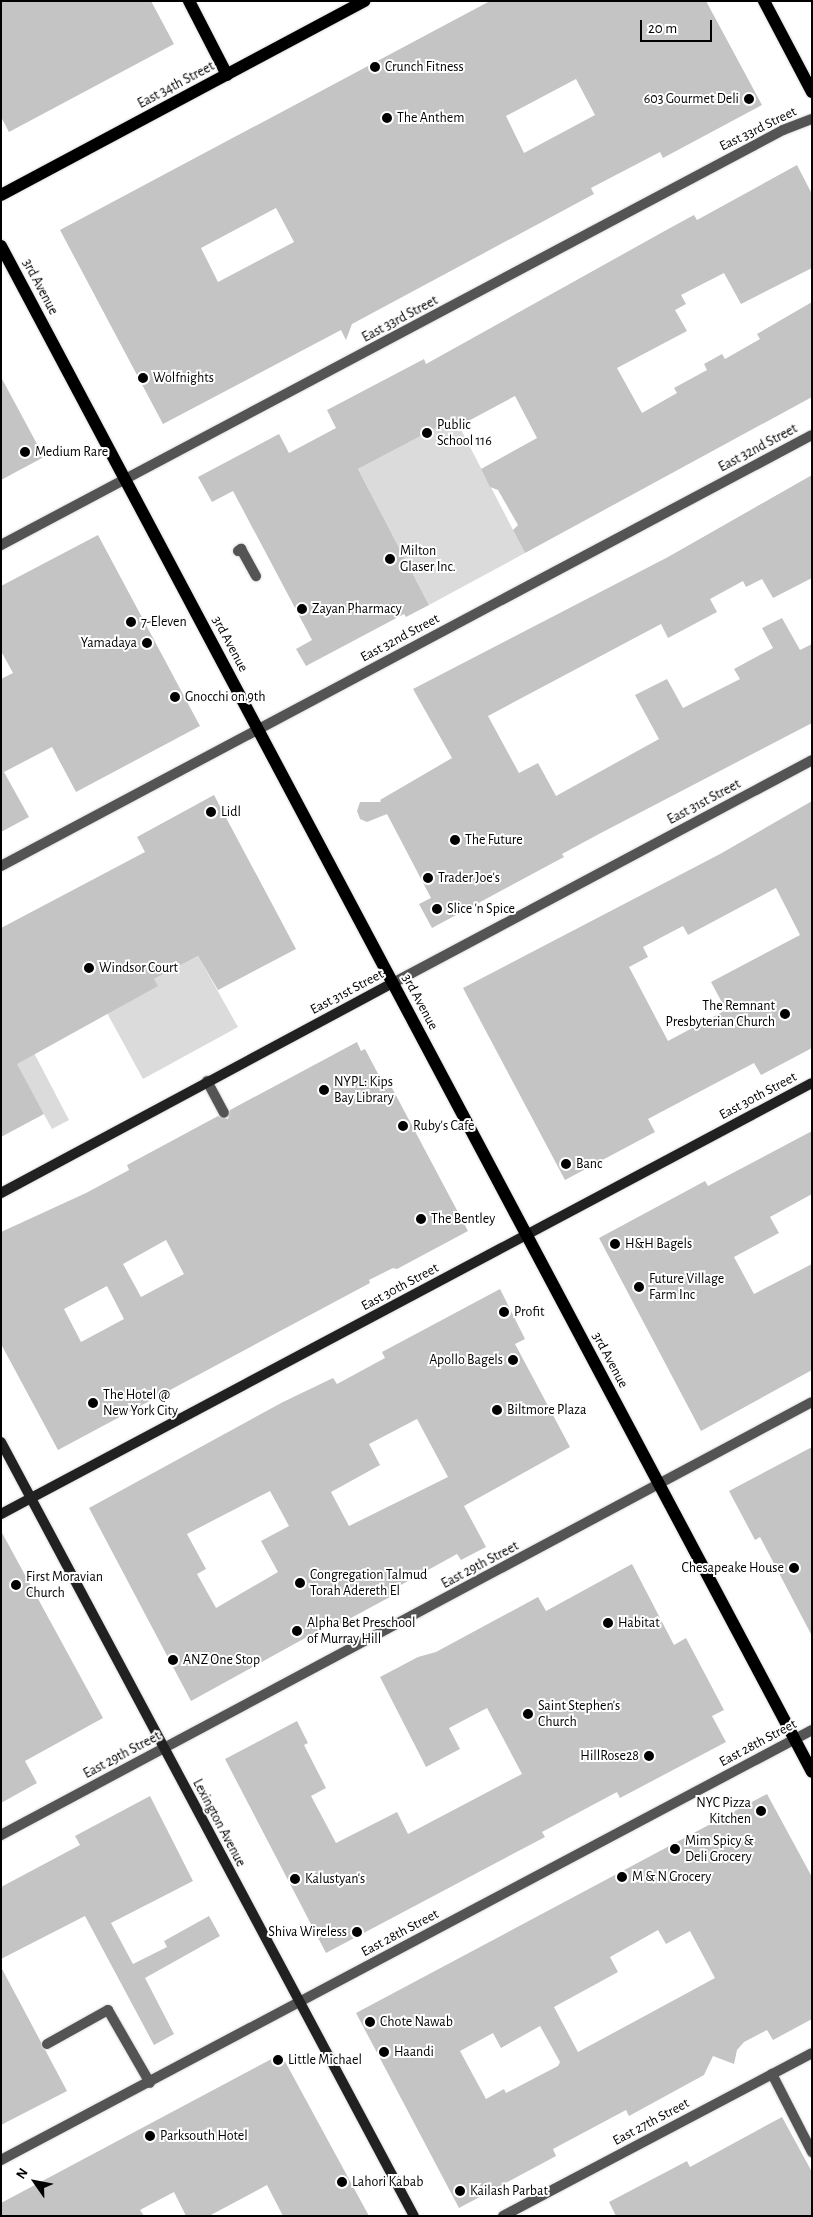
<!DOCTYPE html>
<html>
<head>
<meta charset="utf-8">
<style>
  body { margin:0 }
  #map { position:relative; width:813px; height:2217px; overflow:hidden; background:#fff; font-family:"Alegreya Sans",sans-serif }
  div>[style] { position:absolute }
  .green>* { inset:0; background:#dbdbdb }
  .building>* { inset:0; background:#c4c4c4 }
  .roads { filter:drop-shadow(0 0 1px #dbdbdb) drop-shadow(0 0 1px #dbdbdb) }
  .lane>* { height:10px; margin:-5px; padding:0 5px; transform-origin:5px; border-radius:5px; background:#545454 }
  .street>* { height:10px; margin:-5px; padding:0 5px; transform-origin:5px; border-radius:5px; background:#545454 }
  .secondary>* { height:10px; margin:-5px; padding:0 5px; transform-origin:5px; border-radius:5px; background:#212121 }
  .primary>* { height:12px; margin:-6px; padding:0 6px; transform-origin:6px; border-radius:6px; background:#000 }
  .dots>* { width:14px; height:14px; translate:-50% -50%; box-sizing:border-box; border:2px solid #fff; border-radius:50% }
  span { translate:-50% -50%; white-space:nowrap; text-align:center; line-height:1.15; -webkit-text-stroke:4px #fff; paint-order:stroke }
  .poi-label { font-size:14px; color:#000 }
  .left { translate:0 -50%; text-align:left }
  .right { translate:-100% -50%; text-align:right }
  .street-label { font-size:14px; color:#000 }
  .frame { position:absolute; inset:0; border:2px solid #000; pointer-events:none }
  .north { position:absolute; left:10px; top:2157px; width:50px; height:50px; -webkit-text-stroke:4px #fff; paint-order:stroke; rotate:303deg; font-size:14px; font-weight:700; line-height:20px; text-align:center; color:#000 }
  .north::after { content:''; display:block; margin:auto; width:18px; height:22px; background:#000; clip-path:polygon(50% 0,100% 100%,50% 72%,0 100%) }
  .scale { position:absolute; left:640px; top:20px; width:72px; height:22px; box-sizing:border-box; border:2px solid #000; border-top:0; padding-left:6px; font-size:15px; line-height:18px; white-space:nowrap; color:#000; -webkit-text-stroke:4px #fff; paint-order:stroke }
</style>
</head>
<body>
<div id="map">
  <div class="green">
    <i style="clip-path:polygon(455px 418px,525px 553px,429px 605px,358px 469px)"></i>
    <i style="clip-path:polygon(198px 956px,238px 1027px,143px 1079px,107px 1013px,157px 986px,154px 979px)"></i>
    <i style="clip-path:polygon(33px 1051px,69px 1120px,52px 1129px,15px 1061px)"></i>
  </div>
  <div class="building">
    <i style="clip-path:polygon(1px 1px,151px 1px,174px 44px,9px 132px,1px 117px)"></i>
    <i style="clip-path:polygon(evenodd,490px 1px,706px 1px,762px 105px,663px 158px,660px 152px,591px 188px,594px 194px,352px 324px,346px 340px,341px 330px,163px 424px,60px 230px,490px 1px,576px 79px,595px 115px,524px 153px,506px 116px,576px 79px,490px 1px,276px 208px,294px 242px,218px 282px,201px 248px,276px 208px)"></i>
    <i style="clip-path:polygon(797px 165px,812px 194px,812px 268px,741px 304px,724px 273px,681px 295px,686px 304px,675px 310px,687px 331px,617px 368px,642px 413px,677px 393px,674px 388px,707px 370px,704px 364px,722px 354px,725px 359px,760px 339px,757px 334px,812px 302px,812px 397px,525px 553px,513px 530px,518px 525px,498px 490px,490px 487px,481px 469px,537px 438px,515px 396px,459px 426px,455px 418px,358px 469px,429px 605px,406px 617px,404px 614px,306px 666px,296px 649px,312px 640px,233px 491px,212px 502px,198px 477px,279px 434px,289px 453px,336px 428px,327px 410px,424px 359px,426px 364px,670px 228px,694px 215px,697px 220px)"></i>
    <i style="clip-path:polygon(1px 377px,44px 457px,1px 480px)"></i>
    <i style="clip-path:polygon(812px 475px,812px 578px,773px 598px,762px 579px,746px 587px,743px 581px,710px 599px,717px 612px,668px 638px,661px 624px,488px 716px,519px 773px,538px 763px,556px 796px,659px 739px,635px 695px,667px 679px,683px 708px,740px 679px,734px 669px,773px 648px,762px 628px,782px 618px,800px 650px,812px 644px,812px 723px,599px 834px,562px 854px,564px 857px,432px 928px,419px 904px,431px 898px,387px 814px,367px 822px,360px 819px,357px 811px,360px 802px,381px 802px,380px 800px,452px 758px,413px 689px,668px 557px)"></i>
    <i style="clip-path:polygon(98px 535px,200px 726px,76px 792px,52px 747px,4px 772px,29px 817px,1px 832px,1px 679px,13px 673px,1px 651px,1px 586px)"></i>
    <i style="clip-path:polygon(214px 795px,296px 949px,218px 990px,198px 956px,154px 979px,158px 986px,17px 1064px,44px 1114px,1px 1137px,1px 928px,145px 852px,137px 837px)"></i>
    <i style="clip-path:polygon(evenodd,812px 801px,812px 1048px,761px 1075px,754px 1063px,716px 1083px,648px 1119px,655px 1132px,565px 1180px,463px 988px,720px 854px,812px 801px,776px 888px,800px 935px,711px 982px,726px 1010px,668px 1041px,629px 967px,648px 957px,643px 947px,683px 926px,688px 935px,776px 888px)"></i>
    <i style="clip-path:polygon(evenodd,357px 1042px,361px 1051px,365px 1049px,386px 1089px,391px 1086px,468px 1231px,397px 1269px,393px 1268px,369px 1280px,370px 1283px,58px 1450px,1px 1344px,1px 1232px,86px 1193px,129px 1170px,127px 1165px,218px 1116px,228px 1119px,230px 1110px,357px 1042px,166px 1240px,184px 1274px,141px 1297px,123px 1264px,166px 1240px,357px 1042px,107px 1286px,124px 1319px,81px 1342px,64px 1309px,107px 1286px)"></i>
    <i style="clip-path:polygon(812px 1131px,812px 1194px,770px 1217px,779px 1233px,734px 1257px,754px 1294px,812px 1264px,812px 1370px,701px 1431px,599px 1238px,705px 1181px,708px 1186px)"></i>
    <i style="clip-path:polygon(evenodd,500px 1289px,525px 1339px,515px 1344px,570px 1447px,464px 1506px,486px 1547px,461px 1560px,457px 1554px,399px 1586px,401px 1591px,338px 1625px,336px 1621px,191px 1701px,89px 1508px,283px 1402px,333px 1378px,337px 1384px,385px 1358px,382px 1352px,500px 1289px,417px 1419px,448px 1477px,349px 1526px,331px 1492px,380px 1465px,369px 1444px,417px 1419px,500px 1289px,270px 1491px,289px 1526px,261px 1541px,278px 1572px,216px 1608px,197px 1574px,206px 1569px,187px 1534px,270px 1491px)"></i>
    <i style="clip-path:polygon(812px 1447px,812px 1636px,760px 1537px,755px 1540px,729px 1491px)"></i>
    <i style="clip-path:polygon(1px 1531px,103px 1718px,25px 1761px,37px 1783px,1px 1803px)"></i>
    <i style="clip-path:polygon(632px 1564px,674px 1645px,686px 1638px,724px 1710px,712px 1716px,726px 1742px,620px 1798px,617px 1792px,542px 1832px,545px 1837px,326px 1953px,225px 1759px,297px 1721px,308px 1743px,304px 1745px,326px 1788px,311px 1796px,336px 1843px,397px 1812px,408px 1834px,522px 1774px,487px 1708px,449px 1728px,460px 1749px,426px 1767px,380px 1677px,418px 1657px,436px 1652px,538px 1597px,546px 1611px)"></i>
    <i style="clip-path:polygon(evenodd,767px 1794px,812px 1877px,812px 2019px,773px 2040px,767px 2030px,744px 2042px,737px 2050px,734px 2064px,713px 2056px,704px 2075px,629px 2116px,626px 2110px,553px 2149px,556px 2156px,459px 2208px,356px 2013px,767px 1794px,658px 1930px,666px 1944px,690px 1931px,715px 1978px,578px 2052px,554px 2007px,618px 1972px,610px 1957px,658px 1930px,767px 1794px,540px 2026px,560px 2062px,558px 2066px,506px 2093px,504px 2089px,486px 2099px,460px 2051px,493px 2033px,501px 2048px,540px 2026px)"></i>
    <i style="clip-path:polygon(150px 1796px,193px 1881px,111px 1923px,133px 1964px,167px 1947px,164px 1941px,209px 1916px,220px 1936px,145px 1978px,174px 2034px,154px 2045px,85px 1916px,1px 1959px,1px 1887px,80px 1845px,75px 1836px)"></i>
    <i style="clip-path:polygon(1px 1967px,67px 2091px,1px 2125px)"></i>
    <i style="clip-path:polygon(281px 2054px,369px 2216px,283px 2216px,267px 2185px,209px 2216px,186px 2216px,174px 2192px,140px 2210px,144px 2216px,1px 2216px,1px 2203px)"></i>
    <i style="clip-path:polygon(782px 2117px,812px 2172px,812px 2216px,616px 2216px,609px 2202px,687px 2161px,690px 2167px)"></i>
  </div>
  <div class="roads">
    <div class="lane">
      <i style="left:238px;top:551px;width:4px;rotate:-34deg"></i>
      <i style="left:241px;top:549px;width:31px;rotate:61deg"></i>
      <i style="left:207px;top:1081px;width:36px;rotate:62deg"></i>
      <i style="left:47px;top:2044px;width:70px;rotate:-29.1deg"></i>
      <i style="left:108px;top:2010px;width:84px;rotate:60.1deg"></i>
      <i style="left:772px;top:2074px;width:88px;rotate:62.9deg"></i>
    </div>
    <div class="street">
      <i style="left:1px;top:545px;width:885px;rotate:-27.95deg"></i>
      <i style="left:783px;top:130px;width:31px;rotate:-21deg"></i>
      <i style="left:1px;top:866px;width:918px;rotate:-27.99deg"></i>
      <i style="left:393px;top:983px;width:475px;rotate:-28deg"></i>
      <i style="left:1px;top:1835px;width:919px;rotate:-28.1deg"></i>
      <i style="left:1px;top:2160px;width:918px;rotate:-27.93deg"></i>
      <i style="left:503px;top:2216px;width:349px;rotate:-27.8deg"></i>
    </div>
    <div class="secondary">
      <i style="left:1px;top:1193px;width:445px;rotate:-28.2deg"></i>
      <i style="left:1px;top:1442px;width:877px;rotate:61.92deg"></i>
      <i style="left:1px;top:1514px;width:918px;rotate:-27.99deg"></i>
    </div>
    <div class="primary">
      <i style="left:189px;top:1px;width:83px;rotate:62.8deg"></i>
      <i style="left:764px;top:1px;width:103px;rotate:62.2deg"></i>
      <i style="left:1px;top:195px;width:412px;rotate:-28.1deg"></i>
      <i style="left:1px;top:246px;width:1728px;rotate:62.01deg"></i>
    </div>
  </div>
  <div class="dots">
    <i style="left:375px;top:67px;background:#000"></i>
    <i style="left:749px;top:99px;background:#000"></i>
    <i style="left:387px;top:118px;background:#000"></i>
    <i style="left:143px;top:378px;background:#000"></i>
    <i style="left:427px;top:433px;background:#000"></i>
    <i style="left:25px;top:452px;background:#000"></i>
    <i style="left:390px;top:559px;background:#000"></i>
    <i style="left:302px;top:609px;background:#000"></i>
    <i style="left:131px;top:622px;background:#000"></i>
    <i style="left:147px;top:643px;background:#000"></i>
    <i style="left:175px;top:697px;background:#000"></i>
    <i style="left:211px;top:812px;background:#000"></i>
    <i style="left:455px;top:840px;background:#000"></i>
    <i style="left:428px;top:878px;background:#000"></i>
    <i style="left:437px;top:909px;background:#000"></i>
    <i style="left:89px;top:968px;background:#000"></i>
    <i style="left:785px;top:1014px;background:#000"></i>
    <i style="left:324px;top:1090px;background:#000"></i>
    <i style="left:403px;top:1126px;background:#000"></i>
    <i style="left:566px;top:1164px;background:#000"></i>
    <i style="left:421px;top:1219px;background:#000"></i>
    <i style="left:615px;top:1244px;background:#000"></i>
    <i style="left:639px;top:1287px;background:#000"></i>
    <i style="left:504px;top:1312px;background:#000"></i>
    <i style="left:513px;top:1360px;background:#000"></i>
    <i style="left:93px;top:1403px;background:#000"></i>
    <i style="left:497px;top:1410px;background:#000"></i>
    <i style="left:794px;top:1568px;background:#000"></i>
    <i style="left:300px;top:1583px;background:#000"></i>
    <i style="left:16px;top:1585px;background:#000"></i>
    <i style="left:608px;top:1623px;background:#000"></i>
    <i style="left:297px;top:1631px;background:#000"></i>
    <i style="left:173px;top:1660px;background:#000"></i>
    <i style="left:528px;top:1714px;background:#000"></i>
    <i style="left:649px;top:1756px;background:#000"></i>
    <i style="left:761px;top:1811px;background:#000"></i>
    <i style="left:675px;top:1849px;background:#000"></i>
    <i style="left:622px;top:1877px;background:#000"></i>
    <i style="left:295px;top:1879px;background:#000"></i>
    <i style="left:357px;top:1932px;background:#000"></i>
    <i style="left:370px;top:2022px;background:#000"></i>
    <i style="left:384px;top:2052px;background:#000"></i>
    <i style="left:278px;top:2060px;background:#000"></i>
    <i style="left:150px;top:2136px;background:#000"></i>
    <i style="left:342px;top:2182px;background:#000"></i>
    <i style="left:460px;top:2191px;background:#000"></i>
  </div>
  <div class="poi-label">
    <span class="left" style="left:385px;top:67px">Crunch Fitness</span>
    <span class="right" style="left:739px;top:99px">603 Gourmet Deli</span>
    <span class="left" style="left:397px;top:118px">The Anthem</span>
    <span class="left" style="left:153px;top:378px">Wolfnights</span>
    <span class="left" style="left:437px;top:433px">Public<br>School 116</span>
    <span class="left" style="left:35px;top:452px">Medium Rare</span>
    <span class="left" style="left:400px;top:559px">Milton<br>Glaser Inc.</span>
    <span class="left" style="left:312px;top:609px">Zayan Pharmacy</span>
    <span class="left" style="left:141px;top:622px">7-Eleven</span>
    <span class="right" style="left:137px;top:643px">Yamadaya</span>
    <span class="left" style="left:185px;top:697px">Gnocchi on 9th</span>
    <span class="left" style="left:221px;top:812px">Lidl</span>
    <span class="left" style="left:465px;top:840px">The Future</span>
    <span class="left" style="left:438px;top:878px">Trader Joe's</span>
    <span class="left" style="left:447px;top:909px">Slice 'n Spice</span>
    <span class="left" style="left:99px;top:968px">Windsor Court</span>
    <span class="right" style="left:775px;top:1014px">The Remnant<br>Presbyterian Church</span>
    <span class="left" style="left:334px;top:1090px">NYPL: Kips<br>Bay Library</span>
    <span class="left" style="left:413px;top:1126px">Ruby's Cafe</span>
    <span class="left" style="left:576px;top:1164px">Banc</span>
    <span class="left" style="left:431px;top:1219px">The Bentley</span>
    <span class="left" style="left:625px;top:1244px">H&amp;H Bagels</span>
    <span class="left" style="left:649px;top:1287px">Future Village<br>Farm Inc</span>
    <span class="left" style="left:514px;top:1312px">Profit</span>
    <span class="right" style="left:503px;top:1360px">Apollo Bagels</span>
    <span class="left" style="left:103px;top:1403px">The Hotel @<br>New York City</span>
    <span class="left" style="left:507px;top:1410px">Biltmore Plaza</span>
    <span class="right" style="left:784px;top:1568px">Chesapeake House</span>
    <span class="left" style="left:310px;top:1583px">Congregation Talmud<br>Torah Adereth El</span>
    <span class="left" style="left:26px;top:1585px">First Moravian<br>Church</span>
    <span class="left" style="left:307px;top:1631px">Alpha Bet Preschool<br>of Murray Hill</span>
    <span class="left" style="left:618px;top:1623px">Habitat</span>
    <span class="left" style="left:183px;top:1660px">ANZ One Stop</span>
    <span class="left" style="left:538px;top:1714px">Saint Stephen's<br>Church</span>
    <span class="right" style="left:639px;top:1756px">HillRose28</span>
    <span class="right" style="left:751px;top:1811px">NYC Pizza<br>Kitchen</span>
    <span class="left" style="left:685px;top:1849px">Mim Spicy &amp;<br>Deli Grocery</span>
    <span class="left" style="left:632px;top:1877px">M &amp; N Grocery</span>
    <span class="left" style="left:305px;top:1879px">Kalustyan's</span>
    <span class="right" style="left:347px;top:1932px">Shiva Wireless</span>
    <span class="left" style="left:380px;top:2022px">Chote Nawab</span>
    <span class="left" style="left:394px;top:2052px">Haandi</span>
    <span class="left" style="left:288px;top:2060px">Little Michael</span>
    <span class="left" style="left:160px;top:2136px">Parksouth Hotel</span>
    <span class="left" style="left:352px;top:2182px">Lahori Kabab</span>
    <span class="left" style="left:470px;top:2191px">Kailash Parbat</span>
  </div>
  <div class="street-label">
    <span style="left:176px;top:85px;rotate:-28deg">East 34th Street</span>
    <span style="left:758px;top:129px;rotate:-26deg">East 33rd Street</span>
    <span style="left:40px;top:287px;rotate:62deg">3rd Avenue</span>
    <span style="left:400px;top:319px;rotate:-28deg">East 33rd Street</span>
    <span style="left:758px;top:448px;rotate:-28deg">East 32nd Street</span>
    <span style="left:400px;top:638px;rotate:-28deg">East 32nd Street</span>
    <span style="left:230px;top:644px;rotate:62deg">3rd Avenue</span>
    <span style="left:704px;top:802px;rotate:-28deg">East 31st Street</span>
    <span style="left:347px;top:992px;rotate:-28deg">East 31st Street</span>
    <span style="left:420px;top:1002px;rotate:62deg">3rd Avenue</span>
    <span style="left:758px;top:1096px;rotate:-28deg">East 30th Street</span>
    <span style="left:400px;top:1287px;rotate:-28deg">East 30th Street</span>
    <span style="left:610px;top:1360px;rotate:62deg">3rd Avenue</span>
    <span style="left:480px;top:1565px;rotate:-28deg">East 29th Street</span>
    <span style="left:758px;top:1743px;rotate:-28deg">East 28th Street</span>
    <span style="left:122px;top:1755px;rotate:-28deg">East 29th Street</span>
    <span style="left:219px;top:1823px;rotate:62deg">Lexington Avenue</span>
    <span style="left:400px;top:1933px;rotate:-28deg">East 28th Street</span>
    <span style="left:651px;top:2122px;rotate:-28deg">East 27th Street</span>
  </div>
  <div class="frame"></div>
  <div class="north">N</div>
  <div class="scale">20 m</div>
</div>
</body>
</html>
